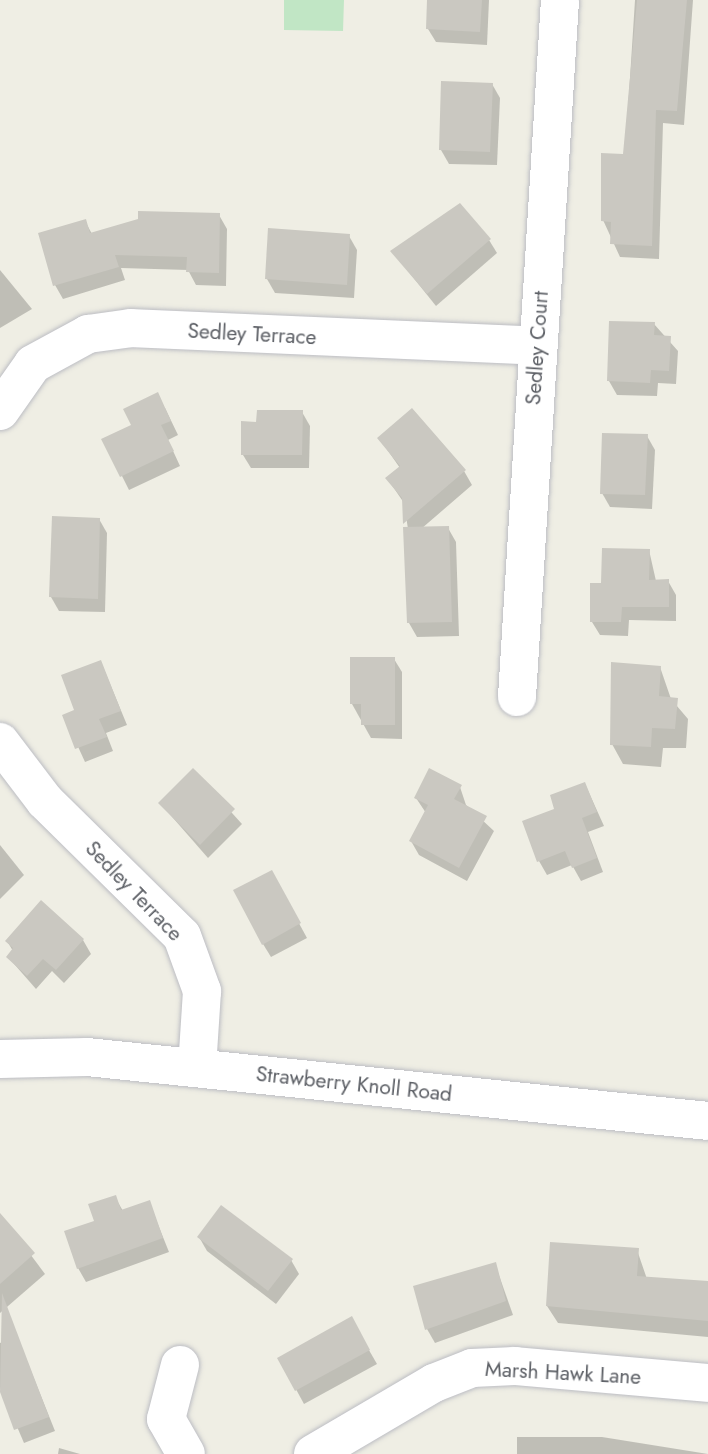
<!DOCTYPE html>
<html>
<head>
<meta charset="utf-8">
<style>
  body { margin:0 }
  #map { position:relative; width:708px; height:1454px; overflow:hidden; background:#efeee4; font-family:Jost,sans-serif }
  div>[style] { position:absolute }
  .green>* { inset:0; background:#c1e6c5 }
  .shadow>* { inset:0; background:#0003 }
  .building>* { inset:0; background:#cac8c1 }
  .roads { filter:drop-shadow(0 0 2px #bcbdc3) drop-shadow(0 0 2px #bcbdc3) }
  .minor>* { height:38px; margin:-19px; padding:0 19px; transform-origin:19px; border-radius:19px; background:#fff }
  span { translate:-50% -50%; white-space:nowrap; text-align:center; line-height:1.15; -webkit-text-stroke:6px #fff; paint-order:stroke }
  .street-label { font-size:21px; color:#5c5f65 }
</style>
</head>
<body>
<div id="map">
  <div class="green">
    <i style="clip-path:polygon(284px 0,344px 0,343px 31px,284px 30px)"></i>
  </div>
  <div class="shadow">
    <i style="clip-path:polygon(430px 0,489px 0,487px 45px,436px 42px,428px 29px)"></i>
    <i style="clip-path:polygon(635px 0,693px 0,684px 125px,663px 123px,659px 259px,620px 257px,603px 220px,625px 156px)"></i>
    <i style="clip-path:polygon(492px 84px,500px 98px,497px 165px,449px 164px,441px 150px)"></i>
    <i style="clip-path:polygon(219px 215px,227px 229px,226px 286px,196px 285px,188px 270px,121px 268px,125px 280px,63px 299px,55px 285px,85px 221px,92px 234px)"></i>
    <i style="clip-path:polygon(349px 236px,357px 250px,354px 298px,275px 293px,267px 279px)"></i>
    <i style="clip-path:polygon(489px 240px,497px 253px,436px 306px,392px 251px)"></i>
    <i style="clip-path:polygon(0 270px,32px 309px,0 328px)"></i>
    <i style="clip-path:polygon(654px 324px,678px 351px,676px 384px,658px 383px,657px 396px,617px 395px,609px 381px)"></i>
    <i style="clip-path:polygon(165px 408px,178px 435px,168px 440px,180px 466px,129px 490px,104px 440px)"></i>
    <i style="clip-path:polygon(302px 412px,310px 426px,309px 468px,251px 468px,243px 455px,258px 424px)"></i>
    <i style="clip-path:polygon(647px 436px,655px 450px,652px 509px,610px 507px,602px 493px)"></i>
    <i style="clip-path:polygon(379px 438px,464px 471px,472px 485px,421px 529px,448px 528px,456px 542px,459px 636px,417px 637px,409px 623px,408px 529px,404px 503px,387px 478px,400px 468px)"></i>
    <i style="clip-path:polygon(99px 519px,107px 533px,105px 612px,59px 611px,51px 597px)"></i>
    <i style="clip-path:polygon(649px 550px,656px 581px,668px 581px,676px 595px,676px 621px,629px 620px,628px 636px,600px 635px,592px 622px,603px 585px)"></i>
    <i style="clip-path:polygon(394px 659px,402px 672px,402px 739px,371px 738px,352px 704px)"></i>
    <i style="clip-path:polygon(101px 662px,127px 725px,106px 733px,113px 751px,85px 762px,64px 716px,77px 711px)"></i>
    <i style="clip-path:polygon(660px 667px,671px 699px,688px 719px,686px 748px,663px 748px,661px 767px,623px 764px,612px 744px)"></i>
    <i style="clip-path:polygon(193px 770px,242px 824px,208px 858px,160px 803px)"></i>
    <i style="clip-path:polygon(585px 784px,604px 826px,588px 832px,603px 872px,581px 881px,572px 865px,547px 875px,539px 861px,557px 810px)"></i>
    <i style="clip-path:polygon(460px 787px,466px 805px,494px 831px,467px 881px,419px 855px,411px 841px,426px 813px,416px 798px)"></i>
    <i style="clip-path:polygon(0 845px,24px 875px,0 899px)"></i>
    <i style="clip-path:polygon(271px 872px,307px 938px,271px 957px,263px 944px)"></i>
    <i style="clip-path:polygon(83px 940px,91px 954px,64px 983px,52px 971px,36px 989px,8px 957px,13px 951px,7px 941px)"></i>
    <i style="clip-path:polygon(115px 1197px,123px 1211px,149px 1202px,169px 1252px,86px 1282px,78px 1268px,96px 1222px)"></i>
    <i style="clip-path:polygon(10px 1227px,45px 1274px,0 1313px,0 1236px)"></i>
    <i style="clip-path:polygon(199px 1237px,291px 1260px,299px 1274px,276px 1304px,207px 1251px)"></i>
    <i style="clip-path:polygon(637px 1250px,647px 1279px,708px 1283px,708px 1337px,558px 1323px,547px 1306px)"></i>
    <i style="clip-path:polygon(495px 1264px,513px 1315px,435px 1343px,427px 1329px)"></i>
    <i style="clip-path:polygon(351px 1319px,377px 1364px,304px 1404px,279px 1358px)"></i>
    <i style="clip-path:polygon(17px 1336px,55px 1431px,24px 1443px,0 1387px,0 1343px)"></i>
    <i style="clip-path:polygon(517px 1437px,602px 1437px,708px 1454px,517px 1454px)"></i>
    <i style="clip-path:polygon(59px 1448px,80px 1454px,58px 1454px)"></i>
  </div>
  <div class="building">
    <i style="clip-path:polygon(427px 0,482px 0,480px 32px,426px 29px)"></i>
    <i style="clip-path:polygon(637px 0,687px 0,677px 111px,656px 110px,652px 246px,610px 244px,611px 222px,601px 221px,601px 153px,623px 154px)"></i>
    <i style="clip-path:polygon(441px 81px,493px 83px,490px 152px,439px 150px)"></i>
    <i style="clip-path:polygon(460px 203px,491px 239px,427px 294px,390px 251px)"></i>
    <i style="clip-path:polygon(138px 211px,220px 213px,219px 273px,186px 272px,187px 257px,115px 255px,119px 267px,53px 286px,38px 233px,86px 219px,90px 233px,138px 219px)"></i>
    <i style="clip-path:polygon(268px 228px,350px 234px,347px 285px,265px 279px)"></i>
    <i style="clip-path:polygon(609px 321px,655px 322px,654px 335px,671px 336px,669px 371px,651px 370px,650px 383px,607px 381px)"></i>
    <i style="clip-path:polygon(158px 392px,171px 421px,161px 425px,174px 451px,120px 477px,101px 439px,131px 425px,123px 409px)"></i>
    <i style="clip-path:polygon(412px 408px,466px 470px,403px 524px,402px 498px,385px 478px,400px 466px,377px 438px)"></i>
    <i style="clip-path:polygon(257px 410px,303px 410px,302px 455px,241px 455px,241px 421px,256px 422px)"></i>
    <i style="clip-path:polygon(602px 433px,648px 434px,645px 495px,600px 494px)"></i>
    <i style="clip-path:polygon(52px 516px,100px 518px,98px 599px,49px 597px)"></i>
    <i style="clip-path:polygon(449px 526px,452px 622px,407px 623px,403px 527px)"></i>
    <i style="clip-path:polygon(602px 548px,650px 549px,649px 580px,669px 579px,669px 607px,622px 607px,621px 622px,590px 622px,590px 583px,601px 583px)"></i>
    <i style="clip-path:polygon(350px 657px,395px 657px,395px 725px,361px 725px,361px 704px,350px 704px)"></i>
    <i style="clip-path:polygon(101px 660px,121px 711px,99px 719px,107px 737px,75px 749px,62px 715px,74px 710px,61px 675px)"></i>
    <i style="clip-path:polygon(611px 662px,661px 666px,659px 696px,678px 698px,675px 729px,652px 728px,651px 747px,610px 745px)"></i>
    <i style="clip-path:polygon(193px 768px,235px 809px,200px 845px,158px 803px)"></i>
    <i style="clip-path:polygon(429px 768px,462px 785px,454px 799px,487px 816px,459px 868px,409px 841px,428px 805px,414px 798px)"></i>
    <i style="clip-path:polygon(585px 782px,597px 812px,582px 818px,597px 858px,572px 868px,565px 851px,537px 862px,522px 821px,554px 809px,550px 795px)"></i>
    <i style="clip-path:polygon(272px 870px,301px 923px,262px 945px,233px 890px)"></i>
    <i style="clip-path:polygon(41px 900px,84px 939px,56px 970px,43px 959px,27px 976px,6px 957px,13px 948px,5px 941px)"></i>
    <i style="clip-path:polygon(116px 1195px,121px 1210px,150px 1200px,163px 1238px,77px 1269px,64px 1231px,94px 1221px,88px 1204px)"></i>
    <i style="clip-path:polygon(221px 1205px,293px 1259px,268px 1291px,197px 1237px)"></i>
    <i style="clip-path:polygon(0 1213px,35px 1253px,0 1284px)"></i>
    <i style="clip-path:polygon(550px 1242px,639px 1248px,637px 1276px,708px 1281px,708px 1321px,546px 1306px)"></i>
    <i style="clip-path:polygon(496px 1262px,506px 1301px,425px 1330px,413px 1286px)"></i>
    <i style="clip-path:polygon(2px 1293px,49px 1417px,14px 1430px,0 1392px)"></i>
    <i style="clip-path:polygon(352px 1316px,370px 1350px,295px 1391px,277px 1358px)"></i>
  </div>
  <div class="roads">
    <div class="minor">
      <i style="left:0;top:411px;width:57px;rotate:-54.9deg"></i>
      <i style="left:33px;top:364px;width:63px;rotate:-28.6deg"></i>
      <i style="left:88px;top:334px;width:43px;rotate:-7.9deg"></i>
      <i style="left:131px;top:328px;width:406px;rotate:2.5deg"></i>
      <i style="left:517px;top:697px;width:698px;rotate:-86.47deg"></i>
      <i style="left:0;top:742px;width:74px;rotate:52.7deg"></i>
      <i style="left:45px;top:801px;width:192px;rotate:44.6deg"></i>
      <i style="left:182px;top:936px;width:59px;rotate:70deg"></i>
      <i style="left:202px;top:991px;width:77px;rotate:93.7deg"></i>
      <i style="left:0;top:1059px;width:87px;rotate:-1.3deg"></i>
      <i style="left:87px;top:1057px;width:624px;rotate:5.88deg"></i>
      <i style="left:180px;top:1365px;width:56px;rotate:104.5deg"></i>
      <i style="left:166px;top:1419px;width:40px;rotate:60.3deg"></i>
      <i style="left:313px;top:1454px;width:140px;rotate:-30.4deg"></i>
      <i style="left:434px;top:1383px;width:41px;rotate:-21.5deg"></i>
      <i style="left:472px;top:1368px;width:43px;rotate:-2.7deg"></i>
      <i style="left:515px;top:1366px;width:194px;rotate:5deg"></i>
    </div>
  </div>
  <div class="street-label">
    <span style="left:252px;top:334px;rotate:3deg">Sedley Terrace</span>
    <span style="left:537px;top:348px;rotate:-86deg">Sedley Court</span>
    <span style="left:134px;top:891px;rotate:46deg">Sedley Terrace</span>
    <span style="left:354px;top:1084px;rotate:6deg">Strawberry Knoll Road</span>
    <span style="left:563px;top:1373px;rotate:3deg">Marsh Hawk Lane</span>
  </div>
</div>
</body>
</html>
